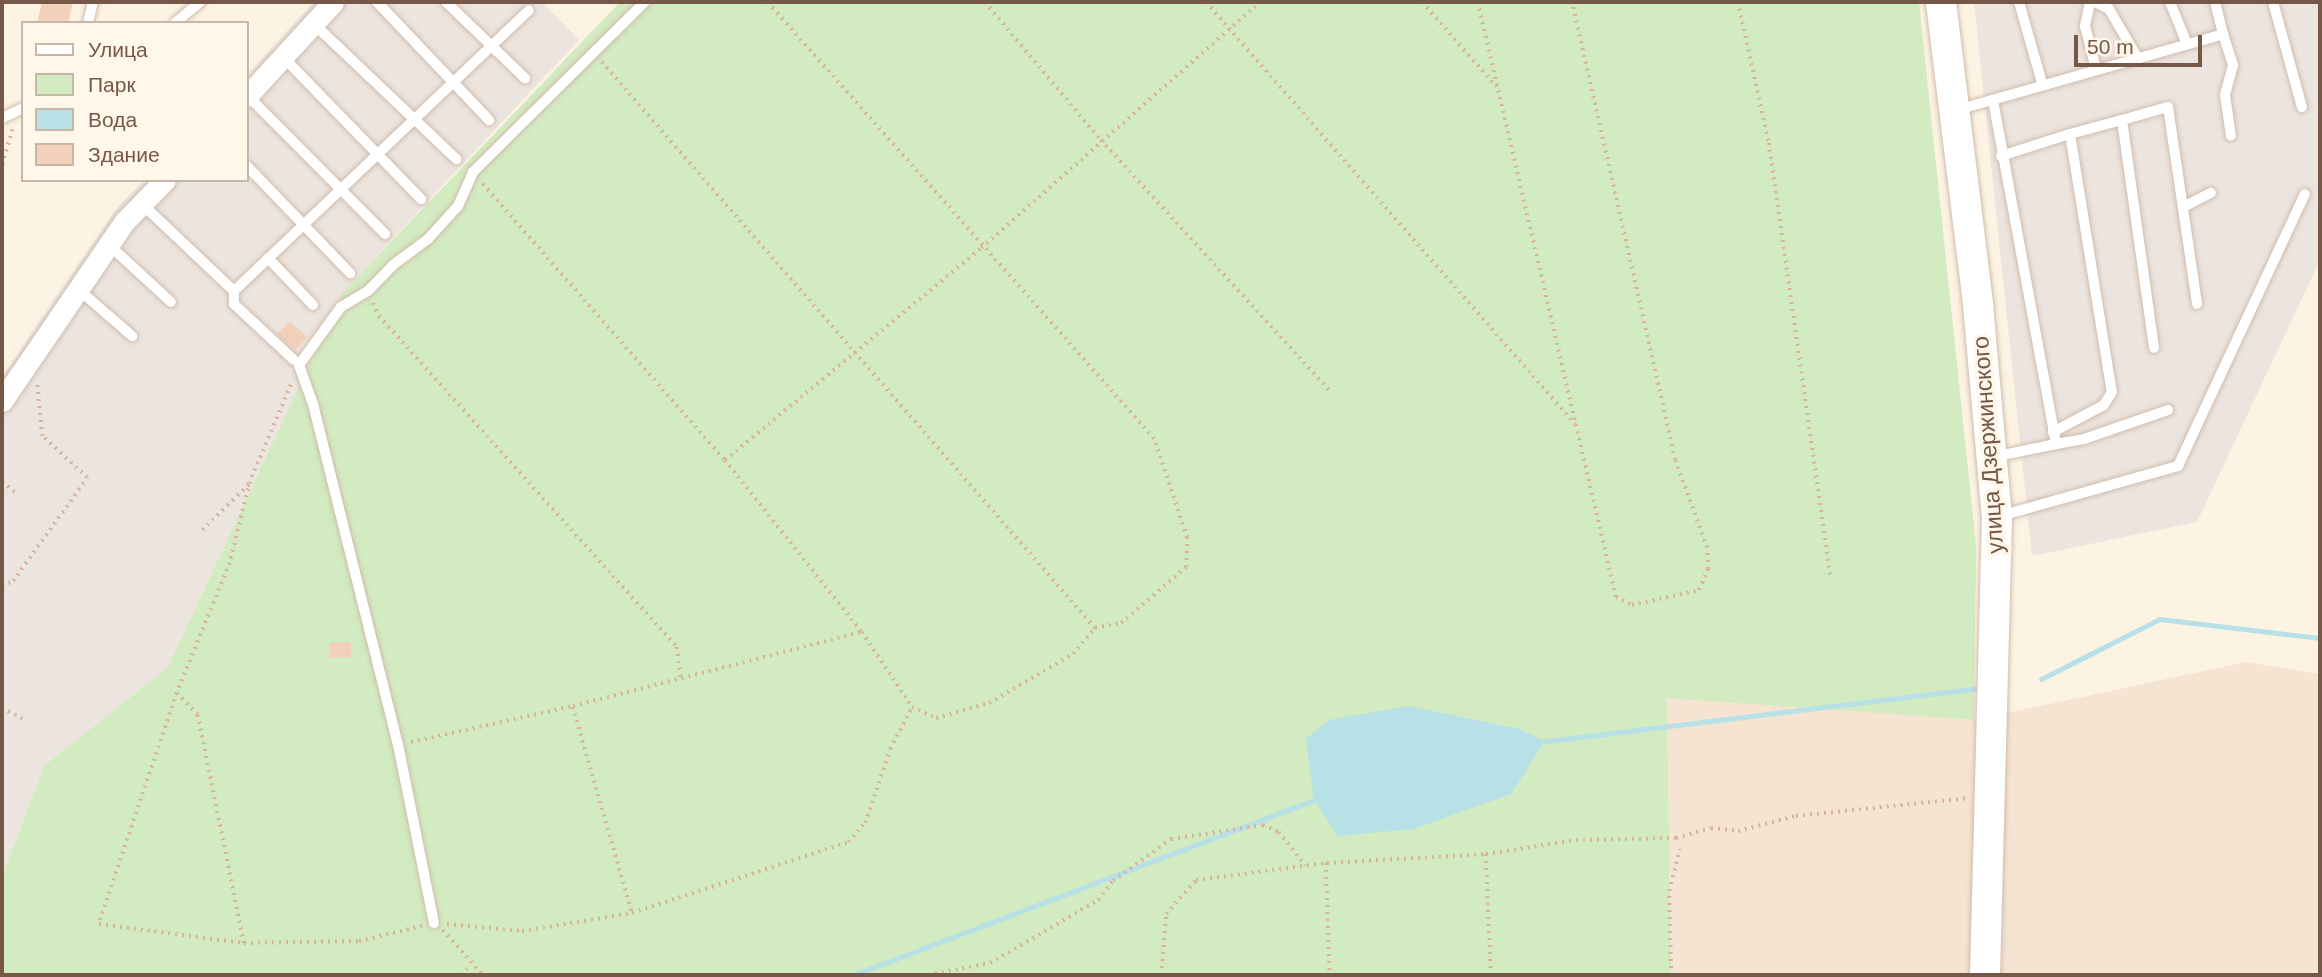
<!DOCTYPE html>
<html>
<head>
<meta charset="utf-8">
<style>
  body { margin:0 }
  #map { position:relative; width:2322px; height:977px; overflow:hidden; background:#fdf3e3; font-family:Arial,sans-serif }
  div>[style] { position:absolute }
  .residential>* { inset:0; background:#f5e4d1 }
  .industrial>* { inset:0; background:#ece4de }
  .green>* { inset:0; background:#d2ebc1 }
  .water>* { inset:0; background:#b7e0e7 }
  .stream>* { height:5px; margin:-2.5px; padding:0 2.5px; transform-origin:2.5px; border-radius:2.5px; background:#b7e0e7 }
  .building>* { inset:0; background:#f3d0b9 }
  .path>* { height:3.5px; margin-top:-1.75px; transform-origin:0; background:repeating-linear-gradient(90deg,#d8b49d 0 2px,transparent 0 7px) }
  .roads { filter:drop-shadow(0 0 2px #d0bcac) drop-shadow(0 0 2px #d0bcac) }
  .lane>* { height:10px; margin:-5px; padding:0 5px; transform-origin:5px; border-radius:5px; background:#fff }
  .street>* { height:21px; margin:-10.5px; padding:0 10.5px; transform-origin:10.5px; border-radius:10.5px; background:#fff }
  .secondary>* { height:30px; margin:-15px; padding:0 15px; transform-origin:15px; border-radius:15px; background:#fff }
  span { translate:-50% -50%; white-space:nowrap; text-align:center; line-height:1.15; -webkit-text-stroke:7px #fff7ea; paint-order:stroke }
  .street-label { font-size:23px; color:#765848 }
  .frame { position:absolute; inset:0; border:4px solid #765848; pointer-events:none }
  .legend { position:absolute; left:21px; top:21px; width:228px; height:161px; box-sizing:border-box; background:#fff7ea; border:2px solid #c8b7a9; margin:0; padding:9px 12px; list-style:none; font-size:21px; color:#765848 }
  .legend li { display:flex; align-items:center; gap:14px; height:35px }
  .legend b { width:35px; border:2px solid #c8b7a9 }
  .scale { position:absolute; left:2074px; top:35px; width:128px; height:32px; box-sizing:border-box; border:4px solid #765848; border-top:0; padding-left:9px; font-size:21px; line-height:24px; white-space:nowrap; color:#765848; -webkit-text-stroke:5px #fff7ea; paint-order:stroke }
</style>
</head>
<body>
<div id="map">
  <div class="residential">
    <i style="clip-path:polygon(2246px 662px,2320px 674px,2320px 975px,1671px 975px,1667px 697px,1974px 720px)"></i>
  </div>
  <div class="industrial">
    <i style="clip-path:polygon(314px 2px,542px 2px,579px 40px,343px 292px,168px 667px,44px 766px,2px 877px,2px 377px,114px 212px,144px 180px,247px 180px,247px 75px)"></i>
    <i style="clip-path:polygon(1974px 2px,2320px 2px,2320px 260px,2197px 522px,2032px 556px)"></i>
  </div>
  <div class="green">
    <i style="clip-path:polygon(620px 2px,1919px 2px,1976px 545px,1974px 720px,1667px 698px,1671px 975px,2px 975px,2px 877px,44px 766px,168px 667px,343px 292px)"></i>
  </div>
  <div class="water">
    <i style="clip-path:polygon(1408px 706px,1519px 729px,1545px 741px,1511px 794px,1413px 829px,1338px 836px,1314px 800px,1306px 739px,1329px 720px)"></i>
  </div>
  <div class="stream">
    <i style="left:2041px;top:679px;width:133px;rotate:-26.8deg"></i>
    <i style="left:2160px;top:619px;width:161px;rotate:6.8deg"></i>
    <i style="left:1540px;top:742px;width:441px;rotate:-7deg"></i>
    <i style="left:853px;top:975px;width:496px;rotate:-20.8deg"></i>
  </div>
  <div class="building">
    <i style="clip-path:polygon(42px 2px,73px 2px,68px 23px,37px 23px)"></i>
    <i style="clip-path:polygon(290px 321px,307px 337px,295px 350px,277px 334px)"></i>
    <i style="clip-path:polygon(351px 642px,351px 657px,330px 658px,329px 643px)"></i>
  </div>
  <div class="path">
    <i style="left:985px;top:2px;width:180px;rotate:50deg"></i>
    <i style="left:1101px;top:140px;width:341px;rotate:47.6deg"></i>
    <i style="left:1206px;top:2px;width:561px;rotate:48.83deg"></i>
    <i style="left:1422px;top:2px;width:113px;rotate:48.6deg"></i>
    <i style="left:1478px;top:2px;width:611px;rotate:76.94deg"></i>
    <i style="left:1616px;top:597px;width:18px;rotate:27deg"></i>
    <i style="left:1632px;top:605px;width:69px;rotate:-12.6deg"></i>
    <i style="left:1699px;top:590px;width:23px;rotate:-67deg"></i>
    <i style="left:1708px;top:569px;width:21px;rotate:-93deg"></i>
    <i style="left:1707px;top:548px;width:94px;rotate:-110deg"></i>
    <i style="left:1675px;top:460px;width:469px;rotate:-102.7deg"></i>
    <i style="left:1738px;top:2px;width:144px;rotate:77.6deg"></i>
    <i style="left:1769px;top:143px;width:438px;rotate:81.9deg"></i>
    <i style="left:602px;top:62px;width:751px;rotate:48.94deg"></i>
    <i style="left:1095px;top:628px;width:26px;rotate:-11deg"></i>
    <i style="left:1121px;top:623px;width:86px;rotate:-40.7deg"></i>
    <i style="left:1186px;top:567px;width:29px;rotate:-88deg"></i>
    <i style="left:1187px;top:538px;width:104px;rotate:-108.4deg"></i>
    <i style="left:1154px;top:439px;width:584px;rotate:-131.53deg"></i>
    <i style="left:2px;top:165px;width:40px;rotate:-74deg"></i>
    <i style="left:483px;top:184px;width:367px;rotate:48.8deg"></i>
    <i style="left:725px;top:460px;width:220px;rotate:51.5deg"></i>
    <i style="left:862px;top:632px;width:90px;rotate:56.3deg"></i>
    <i style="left:912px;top:707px;width:26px;rotate:25deg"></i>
    <i style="left:936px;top:718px;width:55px;rotate:-15.8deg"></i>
    <i style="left:989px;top:703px;width:97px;rotate:-30.3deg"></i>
    <i style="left:1073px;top:654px;width:34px;rotate:-50deg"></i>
    <i style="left:373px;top:303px;width:14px;rotate:65deg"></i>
    <i style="left:379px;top:316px;width:445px;rotate:48deg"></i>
    <i style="left:677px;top:647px;width:32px;rotate:83deg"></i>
    <i style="left:291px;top:385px;width:105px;rotate:112.9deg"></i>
    <i style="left:250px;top:482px;width:83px;rotate:103.9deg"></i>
    <i style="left:230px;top:563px;width:140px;rotate:112.2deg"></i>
    <i style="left:177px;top:693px;width:244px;rotate:108.7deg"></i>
    <i style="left:99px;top:924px;width:146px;rotate:7.5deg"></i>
    <i style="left:244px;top:943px;width:115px;rotate:-1deg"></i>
    <i style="left:359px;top:941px;width:65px;rotate:-13.4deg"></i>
    <i style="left:725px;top:460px;width:332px;rotate:-39.6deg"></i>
    <i style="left:981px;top:248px;width:372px;rotate:-41.4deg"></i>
    <i style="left:2px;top:482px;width:20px;rotate:37deg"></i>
    <i style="left:202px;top:530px;width:66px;rotate:-44.4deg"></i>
    <i style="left:2px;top:586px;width:12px;rotate:-24deg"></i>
    <i style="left:13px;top:581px;width:127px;rotate:-54.3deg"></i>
    <i style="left:87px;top:478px;width:62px;rotate:-137deg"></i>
    <i style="left:42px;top:436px;width:51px;rotate:-95.6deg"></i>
    <i style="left:177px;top:693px;width:30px;rotate:46deg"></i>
    <i style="left:198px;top:715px;width:233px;rotate:78.6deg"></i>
    <i style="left:573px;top:707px;width:214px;rotate:74deg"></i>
    <i style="left:2px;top:708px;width:27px;rotate:27deg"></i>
    <i style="left:411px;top:742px;width:166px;rotate:-12.5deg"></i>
    <i style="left:573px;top:706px;width:298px;rotate:-14.4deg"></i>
    <i style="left:1486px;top:854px;width:91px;rotate:-8.8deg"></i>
    <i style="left:1576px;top:840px;width:100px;rotate:-1.1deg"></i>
    <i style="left:1676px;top:838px;width:36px;rotate:-16deg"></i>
    <i style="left:1711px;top:828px;width:27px;rotate:6deg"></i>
    <i style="left:1738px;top:831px;width:60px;rotate:-14.5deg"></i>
    <i style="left:1796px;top:816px;width:174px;rotate:-5.9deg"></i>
    <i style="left:1327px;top:863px;width:159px;rotate:-3.2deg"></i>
    <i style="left:1486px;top:854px;width:121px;rotate:87.6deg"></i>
    <i style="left:447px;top:924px;width:75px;rotate:5.3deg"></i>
    <i style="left:522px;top:931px;width:111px;rotate:-9.3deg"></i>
    <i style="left:632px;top:913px;width:227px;rotate:-18.2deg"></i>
    <i style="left:848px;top:842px;width:25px;rotate:-48deg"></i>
    <i style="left:865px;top:823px;width:78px;rotate:-71.3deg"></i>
    <i style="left:890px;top:749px;width:47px;rotate:-62.4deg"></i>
    <i style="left:443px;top:930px;width:60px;rotate:48.4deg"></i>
    <i style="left:461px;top:975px;width:13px;rotate:-45deg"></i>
    <i style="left:928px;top:975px;width:63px;rotate:-11deg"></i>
    <i style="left:990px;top:963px;width:125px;rotate:-30.3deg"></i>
    <i style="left:1098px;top:900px;width:24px;rotate:-52deg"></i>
    <i style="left:1113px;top:881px;width:72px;rotate:-35.9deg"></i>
    <i style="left:1171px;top:839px;width:93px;rotate:-8.7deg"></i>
    <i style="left:1263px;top:825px;width:17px;rotate:24deg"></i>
    <i style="left:1279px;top:832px;width:43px;rotate:51.5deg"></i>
    <i style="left:1161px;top:975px;width:61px;rotate:-85.3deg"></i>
    <i style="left:1166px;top:914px;width:45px;rotate:-48.6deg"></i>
    <i style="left:1196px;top:880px;width:131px;rotate:-7.5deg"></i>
    <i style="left:1326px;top:863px;width:112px;rotate:88deg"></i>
    <i style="left:1671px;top:975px;width:84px;rotate:-91.4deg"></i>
    <i style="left:1669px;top:891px;width:43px;rotate:-75.3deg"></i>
  </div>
  <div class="roads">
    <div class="lane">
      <i style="left:377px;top:2px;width:163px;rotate:46.5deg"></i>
      <i style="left:446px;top:2px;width:110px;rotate:43.9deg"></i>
      <i style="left:2019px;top:2px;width:84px;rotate:74.1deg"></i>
      <i style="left:2090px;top:2px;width:25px;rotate:102deg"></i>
      <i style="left:2085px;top:26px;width:44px;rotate:75.7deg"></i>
      <i style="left:2095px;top:2px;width:16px;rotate:27deg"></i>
      <i style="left:2109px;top:9px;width:56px;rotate:59.7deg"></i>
      <i style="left:2170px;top:2px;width:45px;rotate:68deg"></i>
      <i style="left:2273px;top:2px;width:109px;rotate:74.6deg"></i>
      <i style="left:88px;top:23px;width:22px;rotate:-77deg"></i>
      <i style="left:175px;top:23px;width:33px;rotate:-40deg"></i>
      <i style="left:315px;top:25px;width:195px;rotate:43.5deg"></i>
      <i style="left:2223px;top:34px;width:33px;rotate:72deg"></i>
      <i style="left:2233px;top:65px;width:31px;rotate:105deg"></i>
      <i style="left:2225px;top:95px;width:41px;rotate:81.7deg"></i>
      <i style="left:284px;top:58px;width:197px;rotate:45.8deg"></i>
      <i style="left:247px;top:95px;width:196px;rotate:45.2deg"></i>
      <i style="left:1993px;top:100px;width:350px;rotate:79.6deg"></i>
      <i style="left:2056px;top:444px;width:64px;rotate:168.3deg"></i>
      <i style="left:1957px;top:110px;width:277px;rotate:-15.9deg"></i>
      <i style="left:2223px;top:34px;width:33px;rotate:-104deg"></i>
      <i style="left:2px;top:118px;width:23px;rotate:-25deg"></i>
      <i style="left:2122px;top:120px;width:48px;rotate:-15.8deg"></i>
      <i style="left:2168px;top:107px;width:199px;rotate:81.6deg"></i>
      <i style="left:2070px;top:134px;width:54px;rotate:-15.1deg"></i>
      <i style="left:2122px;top:120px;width:230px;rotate:82deg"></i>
      <i style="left:2001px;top:156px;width:72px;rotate:-17.7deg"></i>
      <i style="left:2070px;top:134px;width:261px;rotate:80.8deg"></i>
      <i style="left:2112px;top:392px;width:15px;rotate:122deg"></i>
      <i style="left:2104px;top:405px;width:58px;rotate:152.1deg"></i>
      <i style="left:247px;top:166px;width:149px;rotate:46.1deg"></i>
      <i style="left:142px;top:204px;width:127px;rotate:43.4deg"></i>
      <i style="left:234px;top:291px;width:407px;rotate:-43.6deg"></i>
      <i style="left:2185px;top:206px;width:29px;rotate:-27deg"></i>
      <i style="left:109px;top:245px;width:84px;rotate:42.6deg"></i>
      <i style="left:268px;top:258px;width:65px;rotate:46.2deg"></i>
      <i style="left:78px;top:289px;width:72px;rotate:41deg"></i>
      <i style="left:234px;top:291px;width:13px;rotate:90deg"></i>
      <i style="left:234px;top:304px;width:82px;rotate:43deg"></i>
      <i style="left:2056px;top:444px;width:28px;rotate:-10deg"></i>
      <i style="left:2084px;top:439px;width:89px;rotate:-19deg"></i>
      <i style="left:2000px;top:516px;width:185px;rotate:-15.7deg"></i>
      <i style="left:2178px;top:466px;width:300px;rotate:-65deg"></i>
      <i style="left:434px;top:923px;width:182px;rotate:-101.4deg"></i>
      <i style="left:398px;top:745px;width:348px;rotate:-104deg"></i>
      <i style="left:314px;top:407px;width:45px;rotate:-109.7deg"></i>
      <i style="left:299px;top:365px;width:72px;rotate:-54.1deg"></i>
      <i style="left:341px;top:307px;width:31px;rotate:-31deg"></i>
      <i style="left:368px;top:291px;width:36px;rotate:-46deg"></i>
      <i style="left:393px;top:265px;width:44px;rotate:-36.6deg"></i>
      <i style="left:428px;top:239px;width:45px;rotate:-47.7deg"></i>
      <i style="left:458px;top:206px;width:37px;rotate:-66deg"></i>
      <i style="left:473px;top:172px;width:242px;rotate:-44.7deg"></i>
    </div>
    <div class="street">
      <i style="left:247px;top:96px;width:127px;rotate:-47.5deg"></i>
      <i style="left:2px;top:401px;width:218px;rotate:-55.7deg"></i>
      <i style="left:125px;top:221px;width:57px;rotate:-45.7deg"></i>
    </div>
    <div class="secondary">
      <i style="left:1941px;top:2px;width:305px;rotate:83deg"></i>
      <i style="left:1978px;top:305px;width:213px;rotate:84.9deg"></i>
      <i style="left:1997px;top:517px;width:458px;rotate:91.5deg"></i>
    </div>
  </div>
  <div class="street-label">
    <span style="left:1988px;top:445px;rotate:-94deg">улица Дзержинского</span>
  </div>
  <div class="frame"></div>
  <ul class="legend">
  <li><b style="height:9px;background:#fff"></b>Улица</li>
  <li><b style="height:19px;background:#d2ebc1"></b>Парк</li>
  <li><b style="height:19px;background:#b7e0e7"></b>Вода</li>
  <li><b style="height:19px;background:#f3d0b9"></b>Здание</li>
  </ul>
  <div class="scale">50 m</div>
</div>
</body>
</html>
